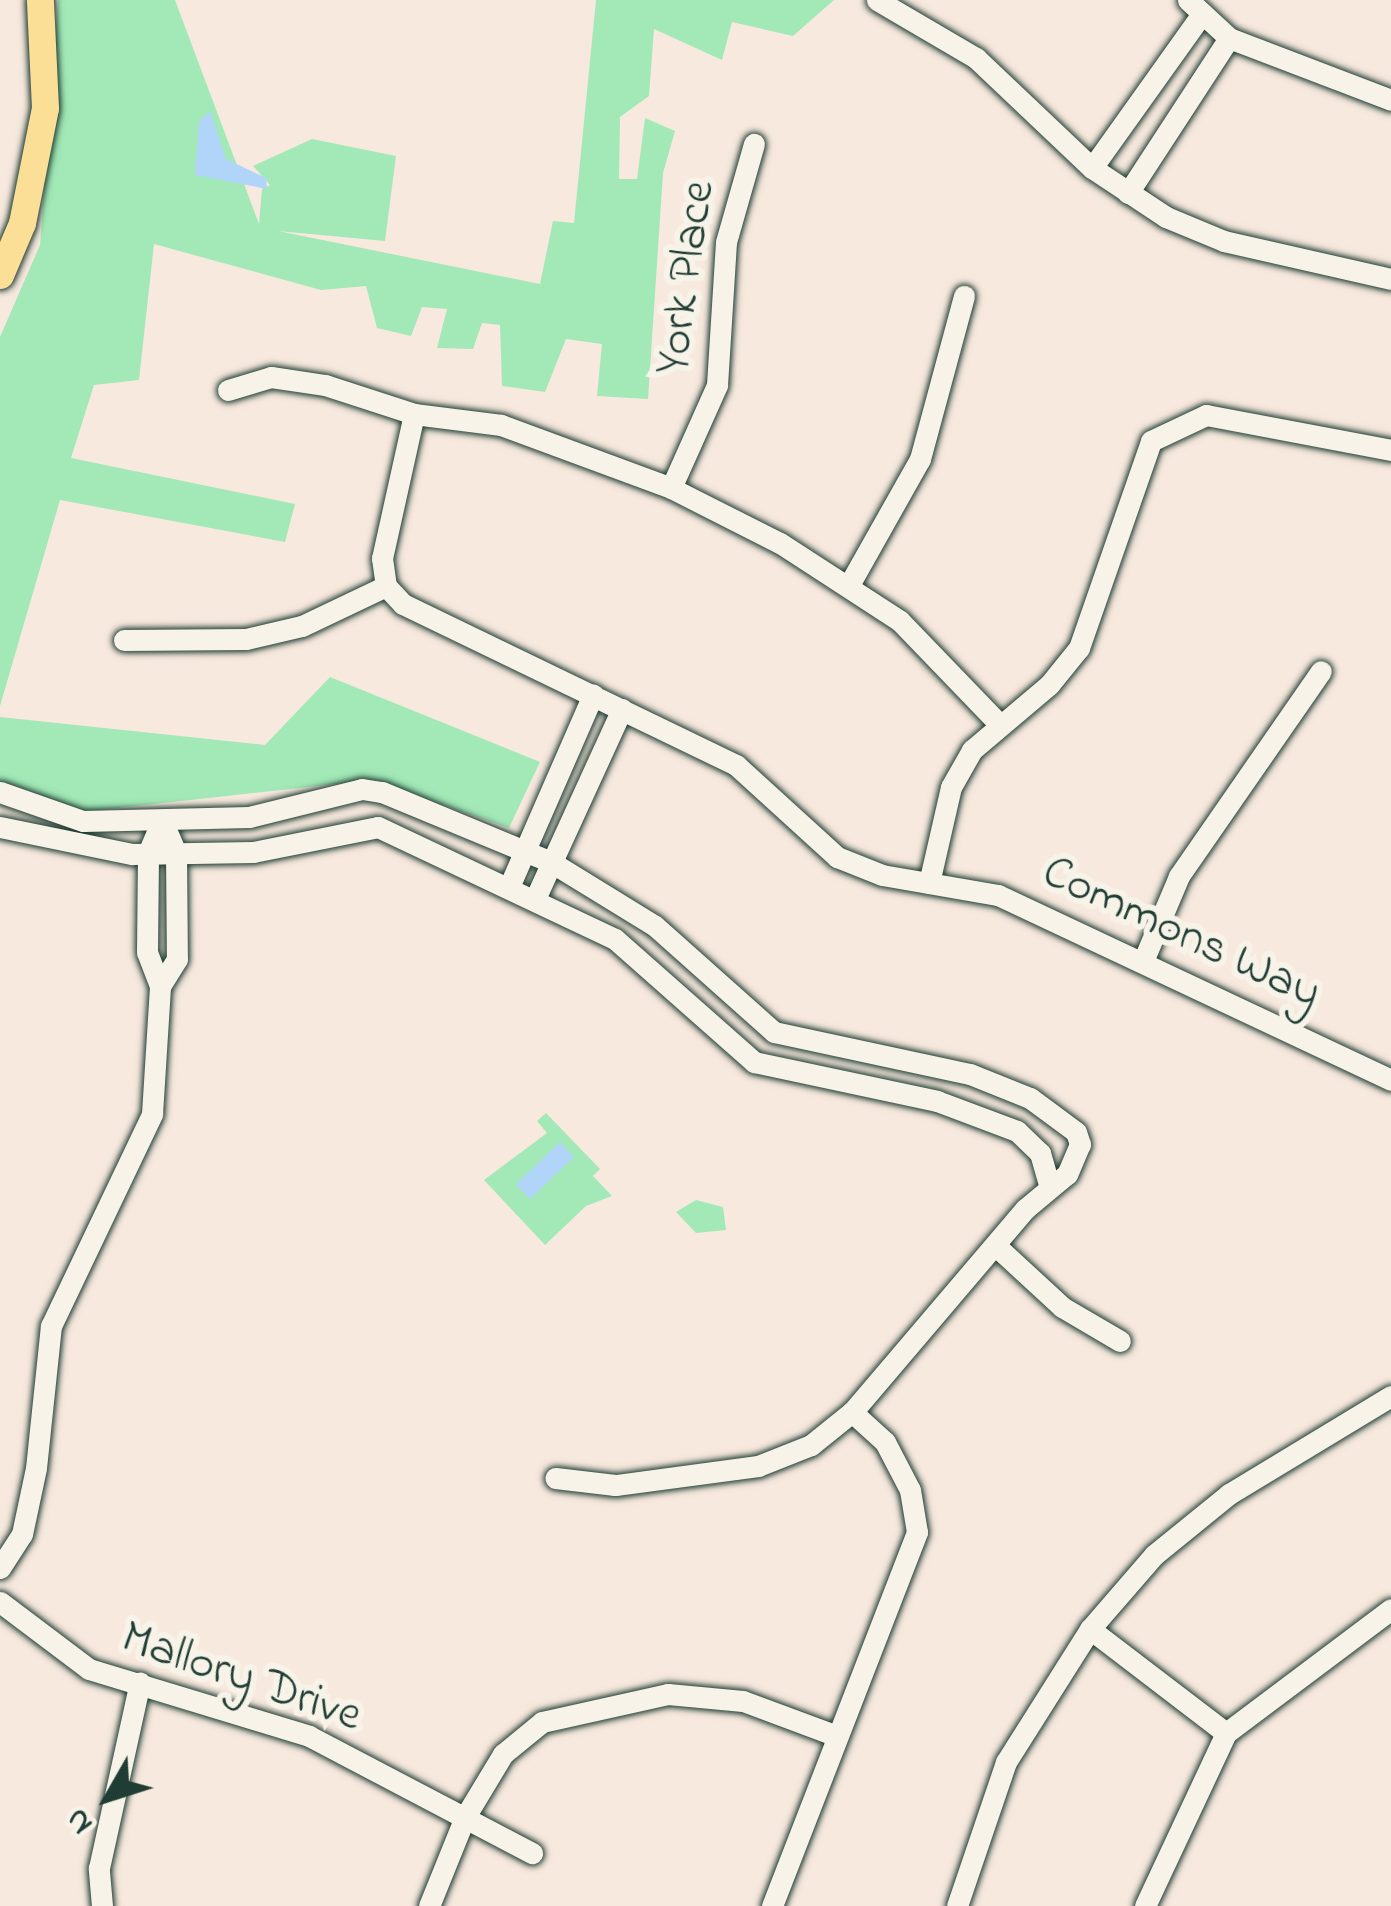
<!DOCTYPE html>
<html>
<head>
<meta charset="utf-8">
<style>
  body { margin:0 }
  #map { position:relative; width:1391px; height:1906px; overflow:hidden; background:#f8e9de; font-family:"Indie Flower",sans-serif }
  div>[style] { position:absolute }
  .green>* { inset:0; background:#a2e9b7 }
  .water>* { inset:0; background:#b1d4f9 }
  .roads { filter:drop-shadow(0 0 3px #1f3d34) drop-shadow(0 0 3px #1f3d34) }
  .minor>* { height:21px; margin:-10.5px; padding:0 10.5px; transform-origin:10.5px; border-radius:10.5px; background:#f7f3e8 }
  .major>* { height:27px; margin:-13.5px; padding:0 13.5px; transform-origin:13.5px; border-radius:13.5px; background:#fbdf96 }
  span { translate:-50% -50%; white-space:nowrap; text-align:center; line-height:1.15; -webkit-text-stroke:12px #f7f3e8; paint-order:stroke }
  .street-label { font-size:48px; color:#1f3d34 }
  .north { position:absolute; left:48px; top:1738px; width:120px; height:120px; -webkit-text-stroke:9px #f7f3e8; paint-order:stroke; rotate:231deg; font-size:33px; font-weight:700; line-height:48px; text-align:center; color:#1f3d34 }
  .north::after { content:''; display:block; margin:auto; width:42px; height:54px; background:#1f3d34; clip-path:polygon(50% 0,100% 100%,50% 72%,0 100%) }
</style>
</head>
<body>
<div id="map">
  <div class="green">
    <i style="clip-path:polygon(58px 0,175px 0,259px 224px,262px 189px,270px 185px,253px 166px,312px 139px,396px 156px,385px 241px,278px 231px,540px 284px,553px 221px,574px 223px,596px 0,834px 0,793px 36px,732px 22px,722px 60px,654px 29px,649px 96px,620px 117px,619px 179px,637px 179px,645px 118px,675px 131px,663px 173px,648px 399px,597px 396px,602px 344px,566px 339px,545px 392px,502px 386px,500px 325px,482px 323px,473px 349px,437px 348px,447px 309px,422px 307px,411px 336px,377px 328px,366px 286px,321px 290px,154px 244px,139px 380px,94px 385px,71px 458px,295px 504px,285px 542px,60px 500px,0 706px,0 337px,40px 245px)"></i>
    <i style="clip-path:polygon(330px 677px,540px 762px,509px 828px,372px 780px,72px 813px,0 784px,0 717px,265px 745px)"></i>
    <i style="clip-path:polygon(546px 1113px,600px 1169px,593px 1176px,612px 1196px,586px 1206px,545px 1245px,484px 1180px,547px 1133px,537px 1121px)"></i>
    <i style="clip-path:polygon(696px 1200px,723px 1207px,726px 1230px,696px 1233px,676px 1212px)"></i>
  </div>
  <div class="water">
    <i style="clip-path:polygon(210px 111px,226px 159px,266px 178px,267px 189px,195px 175px,199px 121px)"></i>
    <i style="clip-path:polygon(560px 1142px,574px 1157px,530px 1199px,516px 1184px)"></i>
  </div>
  <div class="roads">
    <div class="minor">
      <i style="left:877px;top:0;width:115px;rotate:30.4deg"></i>
      <i style="left:976px;top:58px;width:160px;rotate:43.5deg"></i>
      <i style="left:1092px;top:168px;width:89px;rotate:33.5deg"></i>
      <i style="left:1166px;top:217px;width:63px;rotate:22.5deg"></i>
      <i style="left:1224px;top:241px;width:171px;rotate:12.8deg"></i>
      <i style="left:1188px;top:0;width:56px;rotate:42.8deg"></i>
      <i style="left:1229px;top:38px;width:173px;rotate:20.9deg"></i>
      <i style="left:1092px;top:168px;width:189px;rotate:-54.5deg"></i>
      <i style="left:1128px;top:193px;width:185px;rotate:-56.9deg"></i>
      <i style="left:228px;top:390px;width:45px;rotate:-16.8deg"></i>
      <i style="left:271px;top:377px;width:55px;rotate:8.4deg"></i>
      <i style="left:325px;top:385px;width:94px;rotate:18deg"></i>
      <i style="left:414px;top:414px;width:88px;rotate:7.2deg"></i>
      <i style="left:501px;top:425px;width:181px;rotate:20.3deg"></i>
      <i style="left:671px;top:488px;width:122px;rotate:26.8deg"></i>
      <i style="left:780px;top:543px;width:143px;rotate:33deg"></i>
      <i style="left:900px;top:621px;width:144px;rotate:46.1deg"></i>
      <i style="left:414px;top:414px;width:148px;rotate:102.5deg"></i>
      <i style="left:382px;top:558px;width:28px;rotate:82deg"></i>
      <i style="left:386px;top:586px;width:25px;rotate:47deg"></i>
      <i style="left:403px;top:604px;width:370px;rotate:25.8deg"></i>
      <i style="left:736px;top:765px;width:137px;rotate:42.3deg"></i>
      <i style="left:837px;top:857px;width:48px;rotate:21.8deg"></i>
      <i style="left:882px;top:875px;width:118px;rotate:9.8deg"></i>
      <i style="left:998px;top:895px;width:434px;rotate:25.2deg"></i>
      <i style="left:671px;top:488px;width:113px;rotate:-65.9deg"></i>
      <i style="left:717px;top:385px;width:143px;rotate:-86.4deg"></i>
      <i style="left:726px;top:242px;width:102px;rotate:-74.1deg"></i>
      <i style="left:849px;top:585px;width:145px;rotate:-60.6deg"></i>
      <i style="left:920px;top:459px;width:169px;rotate:-74.9deg"></i>
      <i style="left:124px;top:640px;width:122px;rotate:-0.5deg"></i>
      <i style="left:246px;top:639px;width:57px;rotate:-13.1deg"></i>
      <i style="left:302px;top:626px;width:93px;rotate:-25.5deg"></i>
      <i style="left:0;top:792px;width:88px;rotate:19.3deg"></i>
      <i style="left:83px;top:821px;width:166px;rotate:-1.4deg"></i>
      <i style="left:249px;top:817px;width:116px;rotate:-13.9deg"></i>
      <i style="left:362px;top:789px;width:20px;rotate:9deg"></i>
      <i style="left:382px;top:792px;width:183px;rotate:22.5deg"></i>
      <i style="left:551px;top:862px;width:122px;rotate:31.6deg"></i>
      <i style="left:655px;top:926px;width:159px;rotate:41.7deg"></i>
      <i style="left:774px;top:1032px;width:200px;rotate:12.1deg"></i>
      <i style="left:970px;top:1074px;width:65px;rotate:21.8deg"></i>
      <i style="left:1030px;top:1098px;width:57px;rotate:36.5deg"></i>
      <i style="left:1076px;top:1132px;width:13px;rotate:72deg"></i>
      <i style="left:1080px;top:1144px;width:33px;rotate:113deg"></i>
      <i style="left:1067px;top:1174px;width:55px;rotate:140.2deg"></i>
      <i style="left:1025px;top:1209px;width:267px;rotate:130.4deg"></i>
      <i style="left:852px;top:1412px;width:53px;rotate:141.2deg"></i>
      <i style="left:811px;top:1445px;width:57px;rotate:158.4deg"></i>
      <i style="left:758px;top:1466px;width:144px;rotate:172.4deg"></i>
      <i style="left:615px;top:1485px;width:60px;rotate:-173.3deg"></i>
      <i style="left:0;top:827px;width:135px;rotate:11.6deg"></i>
      <i style="left:132px;top:854px;width:121px;rotate:-0.9deg"></i>
      <i style="left:253px;top:852px;width:127px;rotate:-11.3deg"></i>
      <i style="left:378px;top:827px;width:262px;rotate:25.3deg"></i>
      <i style="left:615px;top:939px;width:186px;rotate:41.5deg"></i>
      <i style="left:754px;top:1062px;width:187px;rotate:12deg"></i>
      <i style="left:937px;top:1101px;width:85px;rotate:20.6deg"></i>
      <i style="left:1017px;top:1131px;width:32px;rotate:44deg"></i>
      <i style="left:1040px;top:1153px;width:32px;rotate:74deg"></i>
      <i style="left:929px;top:883px;width:98px;rotate:-77.1deg"></i>
      <i style="left:951px;top:787px;width:43px;rotate:-60.4deg"></i>
      <i style="left:972px;top:750px;width:101px;rotate:-40.2deg"></i>
      <i style="left:1049px;top:685px;width:48px;rotate:-51deg"></i>
      <i style="left:1079px;top:648px;width:219px;rotate:-70.8deg"></i>
      <i style="left:1151px;top:441px;width:61px;rotate:-25.3deg"></i>
      <i style="left:1206px;top:415px;width:188px;rotate:10.7deg"></i>
      <i style="left:509px;top:887px;width:210px;rotate:-66.4deg"></i>
      <i style="left:535px;top:899px;width:209px;rotate:-65.4deg"></i>
      <i style="left:1144px;top:959px;width:90px;rotate:-67.1deg"></i>
      <i style="left:1179px;top:876px;width:249px;rotate:-55.3deg"></i>
      <i style="left:996px;top:1246px;width:90px;rotate:42.7deg"></i>
      <i style="left:1062px;top:1307px;width:67px;rotate:30.4deg"></i>
      <i style="left:0;top:1568px;width:40px;rotate:-57.1deg"></i>
      <i style="left:22px;top:1534px;width:67px;rotate:-78deg"></i>
      <i style="left:36px;top:1468px;width:143px;rotate:-84deg"></i>
      <i style="left:51px;top:1326px;width:235px;rotate:-64.5deg"></i>
      <i style="left:152px;top:1114px;width:128px;rotate:-86.4deg"></i>
      <i style="left:160px;top:986px;width:36px;rotate:-111deg"></i>
      <i style="left:147px;top:952px;width:99px;rotate:-89.4deg"></i>
      <i style="left:148px;top:853px;width:36px;rotate:-67deg"></i>
      <i style="left:162px;top:820px;width:36px;rotate:67deg"></i>
      <i style="left:176px;top:853px;width:106px;rotate:89.5deg"></i>
      <i style="left:177px;top:959px;width:32px;rotate:122deg"></i>
      <i style="left:0;top:1602px;width:111px;rotate:37deg"></i>
      <i style="left:89px;top:1669px;width:230px;rotate:16.9deg"></i>
      <i style="left:309px;top:1736px;width:252px;rotate:27.7deg"></i>
      <i style="left:1090px;top:1629px;width:171px;rotate:37.4deg"></i>
      <i style="left:102px;top:1906px;width:38px;rotate:-95deg"></i>
      <i style="left:99px;top:1868px;width:190px;rotate:-77.6deg"></i>
      <i style="left:429px;top:1906px;width:96px;rotate:-68deg"></i>
      <i style="left:465px;top:1817px;width:74px;rotate:-58.9deg"></i>
      <i style="left:503px;top:1754px;width:50px;rotate:-39.4deg"></i>
      <i style="left:542px;top:1722px;width:129px;rotate:-12.5deg"></i>
      <i style="left:668px;top:1694px;width:75px;rotate:5.3deg"></i>
      <i style="left:743px;top:1701px;width:100px;rotate:20.4deg"></i>
      <i style="left:772px;top:1906px;width:401px;rotate:-68.8deg"></i>
      <i style="left:917px;top:1532px;width:43px;rotate:-99.5deg"></i>
      <i style="left:910px;top:1490px;width:54px;rotate:-117.5deg"></i>
      <i style="left:885px;top:1442px;width:45px;rotate:-137.7deg"></i>
      <i style="left:957px;top:1906px;width:152px;rotate:-71.2deg"></i>
      <i style="left:1006px;top:1762px;width:157px;rotate:-57.7deg"></i>
      <i style="left:1090px;top:1629px;width:98px;rotate:-49.1deg"></i>
      <i style="left:1154px;top:1555px;width:97px;rotate:-39.1deg"></i>
      <i style="left:1229px;top:1494px;width:189px;rotate:-31.2deg"></i>
      <i style="left:1145px;top:1906px;width:191px;rotate:-64.9deg"></i>
      <i style="left:1226px;top:1733px;width:206px;rotate:-36.9deg"></i>
    </div>
    <div class="major">
      <i style="left:0;top:275px;width:56px;rotate:-67.1deg"></i>
      <i style="left:22px;top:223px;width:117px;rotate:-78.7deg"></i>
      <i style="left:45px;top:108px;width:108px;rotate:-92.7deg"></i>
    </div>
  </div>
  <div class="street-label">
    <span style="left:687px;top:278px;rotate:-82deg">York Place</span>
    <span style="left:1181px;top:934px;rotate:25deg">Commons Way</span>
    <span style="left:241px;top:1678px;rotate:19deg">Mallory Drive</span>
  </div>
  <div class="north">N</div>
</div>
</body>
</html>
